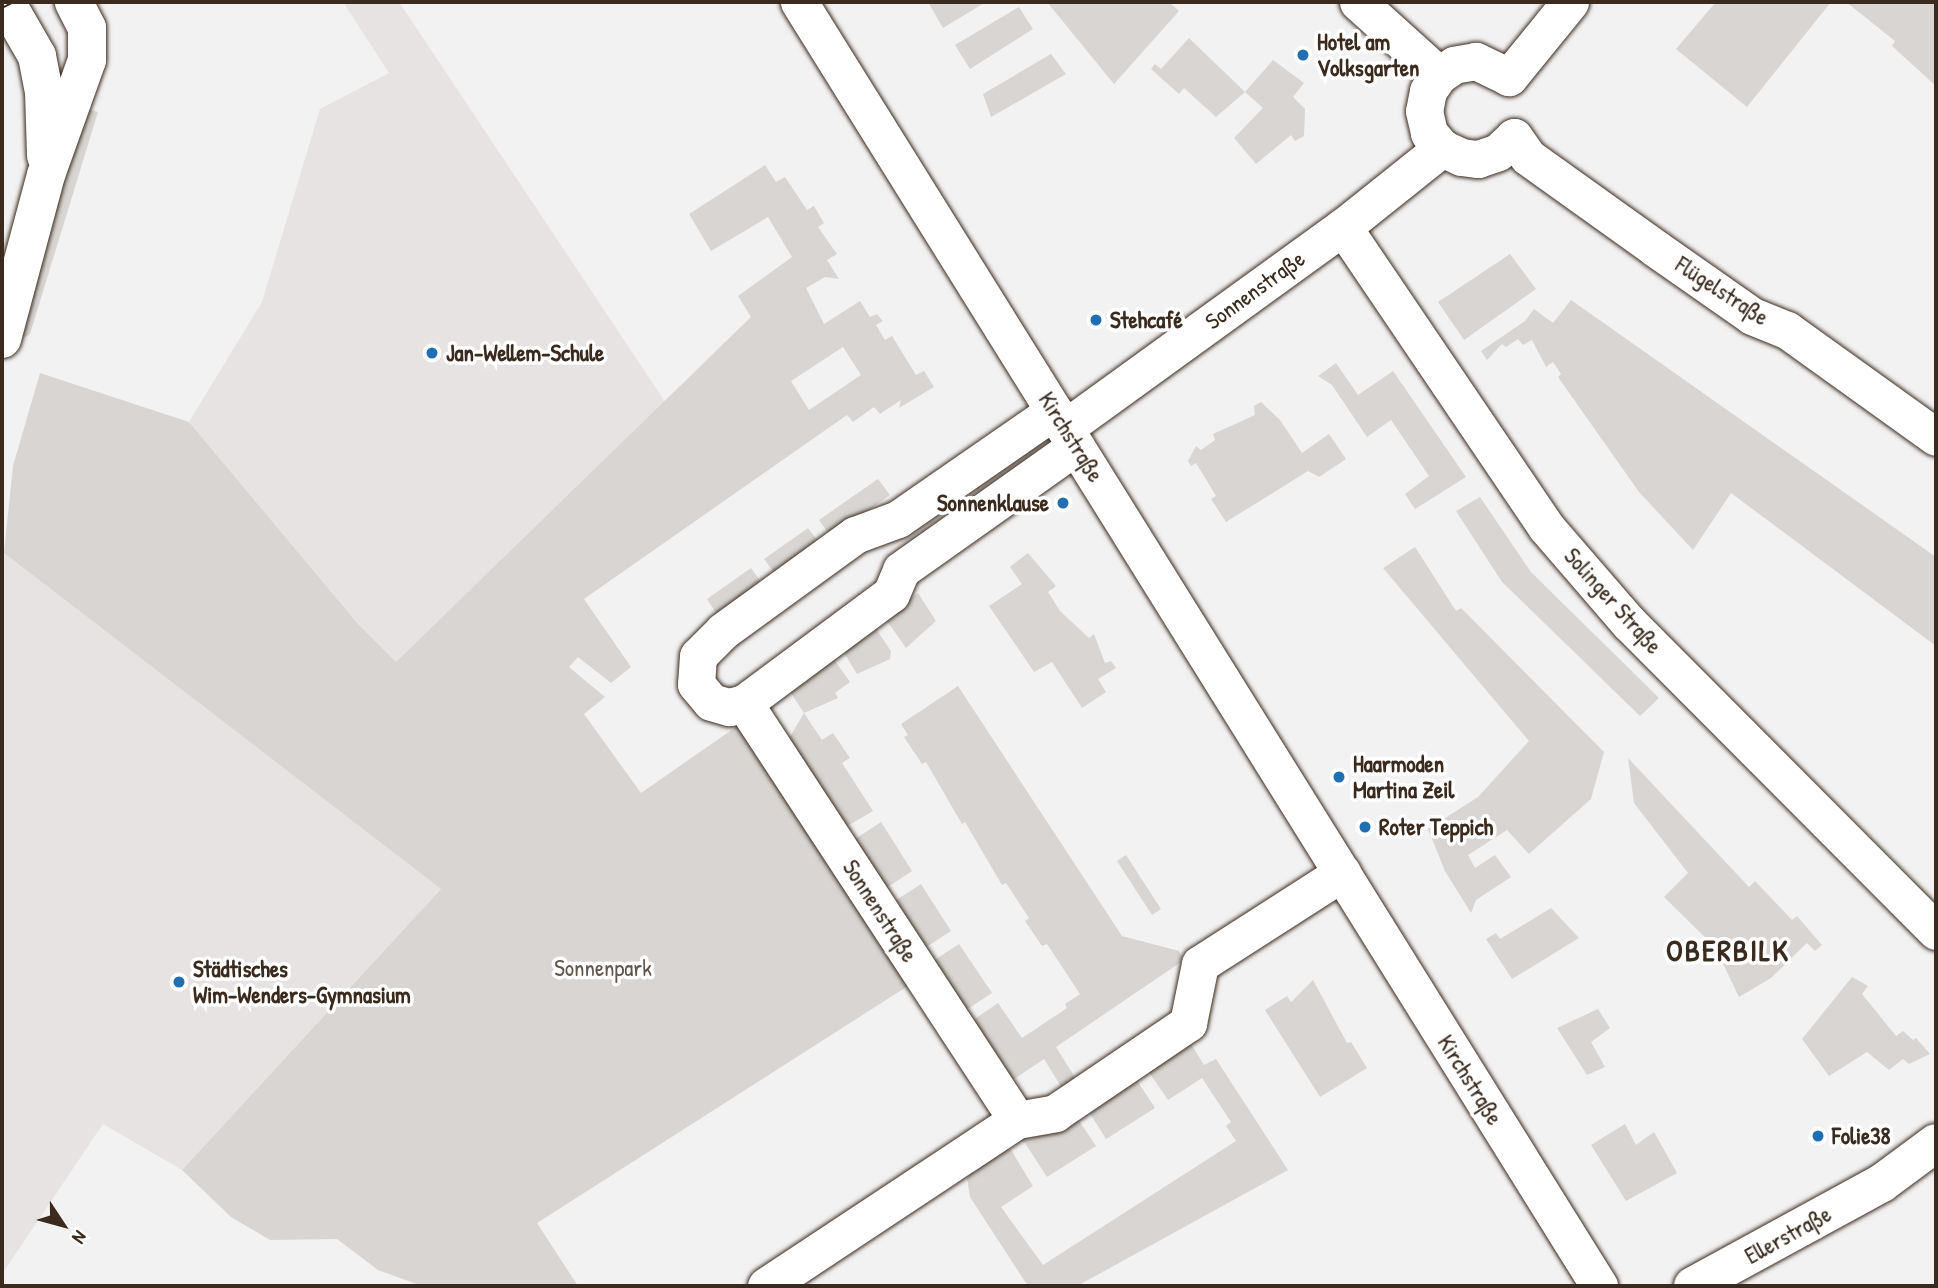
<!DOCTYPE html>
<html>
<head>
<meta charset="utf-8">
<style>
  body { margin:0 }
  #map { position:relative; width:1938px; height:1288px; overflow:hidden; background:#f3f2f2; font-family:"Patrick Hand",sans-serif }
  div>[style] { position:absolute }
  .built>* { inset:0; background:#e6e3e2 }
  .green>* { inset:0; background:#d8d5d2 }
  .roads { filter:drop-shadow(0 0 2px #3b2a1e) drop-shadow(0 0 2px #3b2a1e) }
  .street>* { height:37px; margin:-18.5px; padding:0 18.5px; transform-origin:18.5px; border-radius:18.5px; background:#fff }
  .secondary>* { height:38px; margin:-19px; padding:0 19px; transform-origin:19px; border-radius:19px; background:#fff }
  .tram>* { height:2px; margin:-1px; padding:0 1px; transform-origin:1px; border-radius:1px; background:#3b2a1e }
  .dots>* { width:19px; height:19px; translate:-50% -50%; box-sizing:border-box; border:4px solid #fff; border-radius:50% }
  span { translate:-50% -50%; white-space:nowrap; text-align:center; line-height:1.15; -webkit-text-stroke:7px #fff; paint-order:stroke }
  .poi-label { font-size:23px; color:#3b2a1e; font-weight:700 }
  .left { translate:0 -50%; text-align:left }
  .right { translate:-100% -50%; text-align:right }
  .street-label { font-size:23px; color:#3b2a1e }
  .park-label { font-size:23px; color:#62554b }
  .district-label { font-size:30px; color:#3b2a1e; font-weight:700; letter-spacing:2px }
  .frame { position:absolute; inset:0; border:4px solid #3b2a1e; pointer-events:none }
  .north { position:absolute; left:28px; top:1190px; width:70px; height:70px; -webkit-text-stroke:5px #fff; paint-order:stroke; rotate:126deg; font-size:19px; font-weight:700; line-height:28px; text-align:center; color:#3b2a1e }
  .north::after { content:''; display:block; margin:auto; width:24px; height:32px; background:#3b2a1e; clip-path:polygon(50% 0,100% 100%,50% 72%,0 100%) }
</style>
</head>
<body>
<div id="map">
  <div class="built">
    <i style="clip-path:polygon(343px 2px,399px 2px,666px 403px,396px 662px,358px 624px,189px 422px,262px 302px,320px 109px,389px 73px)"></i>
    <i style="clip-path:polygon(4px 553px,441px 889px,182px 1170px,103px 1124px,2px 1274px)"></i>
  </div>
  <div class="green">
    <i style="clip-path:polygon(928px 2px,986px 2px,943px 28px)"></i>
    <i style="clip-path:polygon(1047px 2px,1169px 2px,1179px 11px,1114px 84px)"></i>
    <i style="clip-path:polygon(1716px 2px,1831px 2px,1747px 107px,1676px 49px)"></i>
    <i style="clip-path:polygon(1846px 2px,1936px 2px,1936px 86px,1892px 46px,1895px 41px)"></i>
    <i style="clip-path:polygon(1019px 7px,1033px 29px,970px 69px,955px 45px)"></i>
    <i style="clip-path:polygon(1189px 38px,1245px 92px,1273px 60px,1304px 83px,1293px 97px,1305px 109px,1304px 136px,1295px 141px,1291px 135px,1256px 164px,1234px 138px,1263px 108px,1245px 92px,1216px 117px,1184px 88px,1179px 94px,1151px 69px,1155px 64px,1161px 69px)"></i>
    <i style="clip-path:polygon(1051px 54px,1066px 74px,991px 117px,983px 94px)"></i>
    <i style="clip-path:polygon(87px 109px,98px 112px,30px 334px,21px 339px,18px 333px)"></i>
    <i style="clip-path:polygon(evenodd,765px 165px,776px 182px,785px 177px,807px 210px,814px 206px,824px 223px,818px 227px,837px 254px,827px 260px,839px 279px,825px 277px,806px 288px,824px 324px,860px 301px,870px 317px,877px 314px,883px 321px,876px 325px,885px 340px,892px 336px,916px 375px,924px 371px,934px 387px,899px 408px,901px 400px,880px 414px,874px 407px,853px 422px,847px 415px,584px 599px,631px 667px,611px 683px,578px 657px,569px 667px,605px 697px,584px 714px,641px 793px,743px 722px,911px 984px,537px 1223px,578px 1286px,422px 1286px,378px 1270px,337px 1239px,270px 1240px,231px 1217px,182px 1170px,441px 889px,4px 553px,13px 466px,40px 373px,189px 422px,358px 624px,396px 662px,751px 317px,738px 296px,792px 257px,768px 217px,711px 251px,689px 214px,765px 165px,843px 347px,861px 375px,809px 410px,791px 381px,843px 347px)"></i>
    <i style="clip-path:polygon(1510px 254px,1536px 289px,1464px 340px,1438px 302px)"></i>
    <i style="clip-path:polygon(1571px 300px,1936px 557px,1936px 646px,1731px 493px,1693px 550px,1639px 492px,1558px 377px,1561px 374px,1553px 362px,1546px 367px,1532px 340px,1523px 345px,1518px 339px,1506px 347px,1502px 344px,1487px 360px,1481px 351px,1525px 321px,1534px 309px,1553px 323px)"></i>
    <i style="clip-path:polygon(1336px 363px,1358px 395px,1393px 371px,1466px 477px,1415px 509px,1405px 494px,1429px 476px,1391px 420px,1367px 437px,1332px 385px,1318px 376px)"></i>
    <i style="clip-path:polygon(1261px 402px,1280px 420px,1302px 453px,1329px 434px,1346px 459px,1319px 477px,1308px 471px,1226px 522px,1211px 499px,1216px 496px,1207px 481px,1196px 463px,1191px 466px,1188px 461px,1196px 446px,1201px 450px,1215px 440px,1213px 434px,1255px 415px,1254px 406px)"></i>
    <i style="clip-path:polygon(878px 479px,890px 495px,831px 537px,819px 520px)"></i>
    <i style="clip-path:polygon(1480px 497px,1531px 572px,1659px 698px,1640px 716px,1502px 582px,1456px 511px)"></i>
    <i style="clip-path:polygon(808px 528px,821px 545px,776px 575px,764px 559px)"></i>
    <i style="clip-path:polygon(1415px 547px,1456px 611px,1461px 608px,1604px 752px,1591px 799px,1529px 854px,1507px 830px,1468px 855px,1475px 868px,1495px 855px,1511px 877px,1476px 900px,1471px 913px,1445px 871px,1428px 829px,1478px 797px,1529px 741px,1383px 568px)"></i>
    <i style="clip-path:polygon(1028px 553px,1056px 586px,1048px 592px,1060px 611px,1089px 638px,1094px 634px,1105px 663px,1111px 661px,1116px 668px,1098px 679px,1106px 692px,1082px 708px,1052px 662px,1034px 672px,989px 606px,1022px 584px,1010px 567px)"></i>
    <i style="clip-path:polygon(751px 568px,763px 585px,718px 616px,707px 599px)"></i>
    <i style="clip-path:polygon(918px 593px,936px 621px,906px 648px,885px 618px)"></i>
    <i style="clip-path:polygon(874px 626px,891px 651px,890px 659px,857px 674px,843px 651px)"></i>
    <i style="clip-path:polygon(833px 658px,850px 682px,835px 693px,838px 698px,804px 713px,822px 740px,833px 733px,850px 758px,842px 763px,873px 811px,837px 832px,784px 747px,804px 713px,789px 690px)"></i>
    <i style="clip-path:polygon(958px 686px,1122px 936px,1179px 951px,1184px 960px,1056px 1047px,1076px 1079px,1062px 1088px,1044px 1059px,1011px 1081px,972px 1021px,998px 1003px,1022px 1038px,1067px 1008px,1065px 1004px,1080px 994px,1047px 944px,1042px 946px,1025px 921px,1029px 918px,1006px 883px,1002px 885px,965px 822px,962px 824px,926px 762px,922px 764px,904px 737px,908px 735px,901px 724px)"></i>
    <i style="clip-path:polygon(1628px 758px,1749px 887px,1755px 881px,1792px 920px,1797px 916px,1822px 945px,1815px 951px,1807px 943px,1771px 978px,1739px 997px,1715px 947px,1664px 897px,1688px 873px,1634px 803px)"></i>
    <i style="clip-path:polygon(881px 822px,912px 871px,877px 894px,846px 845px)"></i>
    <i style="clip-path:polygon(1126px 855px,1161px 909px,1152px 915px,1117px 861px)"></i>
    <i style="clip-path:polygon(921px 884px,951px 931px,917px 953px,886px 907px)"></i>
    <i style="clip-path:polygon(1551px 908px,1579px 938px,1512px 979px,1486px 939px,1496px 933px,1500px 939px)"></i>
    <i style="clip-path:polygon(959px 944px,992px 993px,957px 1016px,924px 967px)"></i>
    <i style="clip-path:polygon(1852px 977px,1868px 986px,1862px 994px,1896px 1036px,1903px 1031px,1913px 1040px,1916px 1038px,1930px 1054px,1909px 1064px,1903px 1059px,1889px 1070px,1867px 1052px,1829px 1076px,1802px 1039px)"></i>
    <i style="clip-path:polygon(1313px 980px,1347px 1043px,1351px 1042px,1367px 1068px,1320px 1097px,1265px 1010px,1287px 996px,1291px 1002px)"></i>
    <i style="clip-path:polygon(1598px 1009px,1610px 1028px,1591px 1042px,1605px 1067px,1587px 1075px,1557px 1028px)"></i>
    <i style="clip-path:polygon(1188px 1039px,1204px 1065px,1216px 1059px,1288px 1170px,1077px 1286px,1028px 1286px,970px 1197px,967px 1178px,972px 1170px,1004px 1149px,1011px 1150px,1033px 1186px,1001px 1207px,1043px 1265px,1236px 1141px,1226px 1126px,1231px 1122px,1202px 1078px,1168px 1100px,1146px 1068px)"></i>
    <i style="clip-path:polygon(1134px 1076px,1155px 1108px,1106px 1139px,1086px 1107px)"></i>
    <i style="clip-path:polygon(1074px 1113px,1096px 1146px,1047px 1177px,1025px 1143px,1017px 1139px)"></i>
    <i style="clip-path:polygon(1625px 1124px,1636px 1145px,1654px 1132px,1677px 1173px,1626px 1201px,1591px 1145px)"></i>
  </div>
  <div class="roads">
    <div class="street">
      <i style="left:799px;top:2px;width:1513px;rotate:58.07deg"></i>
      <i style="left:1358px;top:2px;width:109px;rotate:42deg"></i>
      <i style="left:1570px;top:2px;width:97px;rotate:129.1deg"></i>
      <i style="left:1509px;top:77px;width:37px;rotate:-154deg"></i>
      <i style="left:1476px;top:61px;width:22px;rotate:170deg"></i>
      <i style="left:1454px;top:65px;width:18px;rotate:146deg"></i>
      <i style="left:1439px;top:75px;width:19px;rotate:125deg"></i>
      <i style="left:1428px;top:91px;width:20px;rotate:101deg"></i>
      <i style="left:1424px;top:111px;width:23px;rotate:77deg"></i>
      <i style="left:1429px;top:133px;width:20px;rotate:49deg"></i>
      <i style="left:1442px;top:148px;width:21px;rotate:25deg"></i>
      <i style="left:1461px;top:157px;width:17px;rotate:7deg"></i>
      <i style="left:1478px;top:159px;width:21px;rotate:-19deg"></i>
      <i style="left:1498px;top:152px;width:22px;rotate:-43deg"></i>
      <i style="left:1514px;top:137px;width:24px;rotate:55deg"></i>
      <i style="left:1528px;top:157px;width:156px;rotate:35.6deg"></i>
      <i style="left:1655px;top:248px;width:118px;rotate:35deg"></i>
      <i style="left:1752px;top:316px;width:38px;rotate:22deg"></i>
      <i style="left:1787px;top:330px;width:183px;rotate:35.7deg"></i>
      <i style="left:1343px;top:227px;width:362px;rotate:55.9deg"></i>
      <i style="left:1546px;top:527px;width:127px;rotate:49.2deg"></i>
      <i style="left:1629px;top:623px;width:435px;rotate:45.1deg"></i>
      <i style="left:1054px;top:411px;width:190px;rotate:145.3deg"></i>
      <i style="left:898px;top:519px;width:46px;rotate:159.6deg"></i>
      <i style="left:855px;top:535px;width:163px;rotate:144deg"></i>
      <i style="left:723px;top:631px;width:35px;rotate:135deg"></i>
      <i style="left:698px;top:656px;width:28px;rotate:94deg"></i>
      <i style="left:696px;top:684px;width:23px;rotate:50deg"></i>
      <i style="left:711px;top:702px;width:19px;rotate:16deg"></i>
      <i style="left:729px;top:707px;width:16px;rotate:-15deg"></i>
      <i style="left:744px;top:703px;width:183px;rotate:-36.6deg"></i>
      <i style="left:891px;top:594px;width:26px;rotate:-67deg"></i>
      <i style="left:901px;top:570px;width:214px;rotate:-35.3deg"></i>
      <i style="left:1065px;top:428px;width:343px;rotate:-35.9deg"></i>
      <i style="left:1343px;top:227px;width:127px;rotate:-38.6deg"></i>
      <i style="left:744px;top:703px;width:498px;rotate:56.8deg"></i>
      <i style="left:766px;top:1286px;width:301px;rotate:-33.5deg"></i>
      <i style="left:1017px;top:1120px;width:39px;rotate:-10deg"></i>
      <i style="left:1055px;top:1113px;width:161px;rotate:-34.1deg"></i>
      <i style="left:1188px;top:1023px;width:60px;rotate:-78.5deg"></i>
      <i style="left:1200px;top:964px;width:169px;rotate:-32.7deg"></i>
    </div>
    <div class="secondary">
      <i style="left:6px;top:2px;width:62px;rotate:60.1deg"></i>
      <i style="left:37px;top:56px;width:36px;rotate:79deg"></i>
      <i style="left:44px;top:91px;width:65px;rotate:88.2deg"></i>
      <i style="left:2px;top:339px;width:170px;rotate:-75deg"></i>
      <i style="left:46px;top:175px;width:122px;rotate:-70.4deg"></i>
      <i style="left:87px;top:60px;width:32px;rotate:-90deg"></i>
      <i style="left:87px;top:28px;width:29px;rotate:-117deg"></i>
      <i style="left:1693px;top:1286px;width:215px;rotate:-28.6deg"></i>
      <i style="left:1882px;top:1183px;width:67px;rotate:-36.5deg"></i>
    </div>
  </div>
  <div class="tram">
    <i style="left:2px;top:8px;width:13px;rotate:-27deg"></i>
  </div>
  <div class="dots">
    <i style="left:1303px;top:55px;background:#1f6fb2"></i>
    <i style="left:1096px;top:320px;background:#1f6fb2"></i>
    <i style="left:432px;top:353px;background:#1f6fb2"></i>
    <i style="left:1063px;top:503px;background:#1f6fb2"></i>
    <i style="left:1339px;top:777px;background:#1f6fb2"></i>
    <i style="left:1365px;top:827px;background:#1f6fb2"></i>
    <i style="left:179px;top:982px;background:#1f6fb2"></i>
    <i style="left:1818px;top:1136px;background:#1f6fb2"></i>
  </div>
  <div class="poi-label">
    <span class="left" style="left:1317px;top:55px">Hotel am<br>Volksgarten</span>
    <span class="left" style="left:1110px;top:320px">Stehcafé</span>
    <span class="left" style="left:446px;top:353px">Jan-Wellem-Schule</span>
    <span class="right" style="left:1049px;top:503px">Sonnenklause</span>
    <span class="left" style="left:1353px;top:777px">Haarmoden<br>Martina Zeil</span>
    <span class="left" style="left:1379px;top:827px">Roter Teppich</span>
    <span class="left" style="left:193px;top:982px">Städtisches<br>Wim-Wenders-Gymnasium</span>
    <span class="left" style="left:1832px;top:1136px">Folie38</span>
  </div>
  <div class="street-label">
    <span style="left:1255px;top:290px;rotate:-36deg">Sonnenstraße</span>
    <span style="left:1722px;top:291px;rotate:33deg">Flügelstraße</span>
    <span style="left:1071px;top:437px;rotate:58deg">Kirchstraße</span>
    <span style="left:1613px;top:601px;rotate:48deg">Solinger Straße</span>
    <span style="left:880px;top:911px;rotate:57deg">Sonnenstraße</span>
    <span style="left:1470px;top:1080px;rotate:58deg">Kirchstraße</span>
    <span style="left:1788px;top:1235px;rotate:-29deg">Ellerstraße</span>
  </div>
  <div class="park-label">
    <span style="left:603px;top:968px">Sonnenpark</span>
  </div>
  <div class="district-label">
    <span style="left:1728px;top:950px">OBERBILK</span>
  </div>
  <div class="frame"></div>
  <div class="north">N</div>
</div>
</body>
</html>
